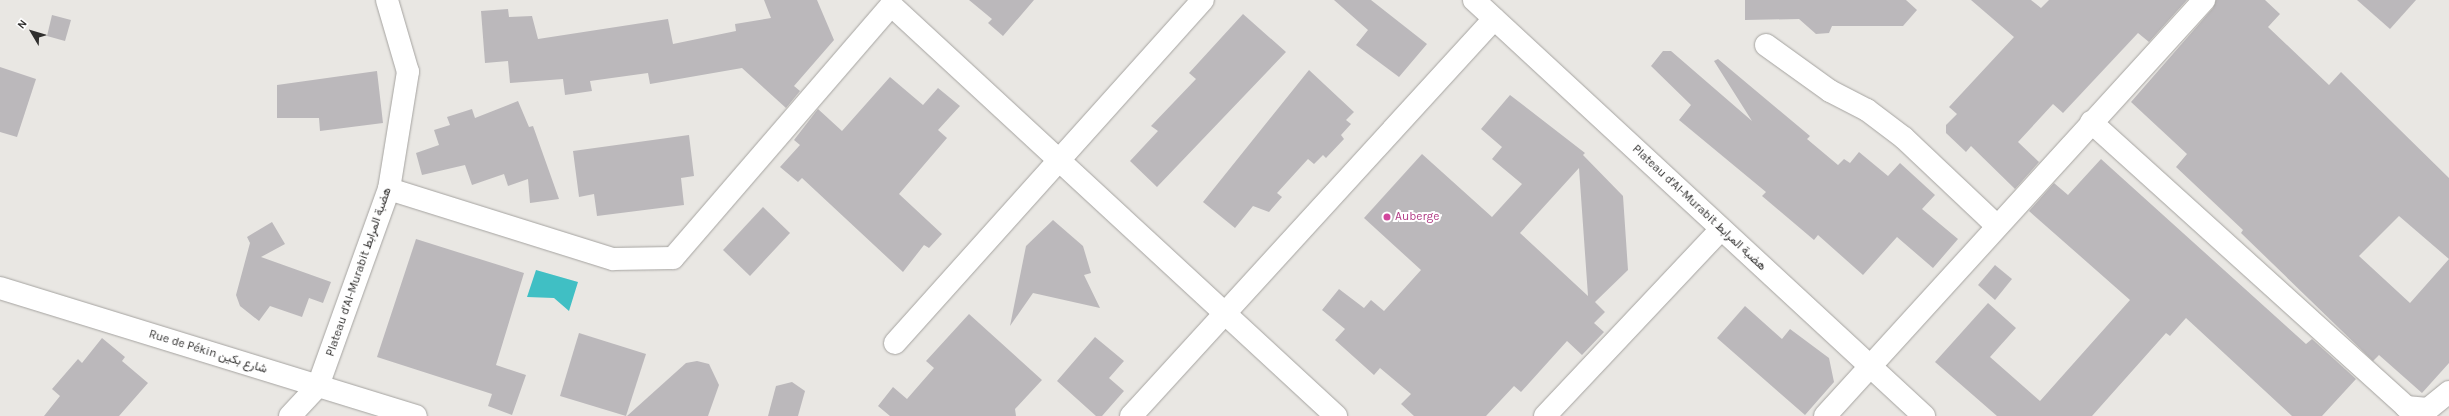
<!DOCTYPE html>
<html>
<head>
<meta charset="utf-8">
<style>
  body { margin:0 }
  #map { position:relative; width:2449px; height:416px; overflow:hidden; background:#e9e7e3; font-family:Karla,Vazirmatn,sans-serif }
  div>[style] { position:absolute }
  .water>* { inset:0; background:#40bfc4 }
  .building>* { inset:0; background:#bbb8bb }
  .roads { filter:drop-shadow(0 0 1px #a5a3a0) drop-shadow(0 0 1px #a5a3a0) }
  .minor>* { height:22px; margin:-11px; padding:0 11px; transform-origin:11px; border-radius:11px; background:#fff }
  .dots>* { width:11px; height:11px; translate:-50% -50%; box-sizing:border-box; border:2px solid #fff; border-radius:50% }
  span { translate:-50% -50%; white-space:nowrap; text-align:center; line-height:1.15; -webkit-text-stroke:4px #fff; paint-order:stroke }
  .street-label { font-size:12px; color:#302f2e }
  .hotel-label { font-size:12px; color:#b23c85 }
  .left { translate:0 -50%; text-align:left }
  .north { position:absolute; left:12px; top:12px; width:40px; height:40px; -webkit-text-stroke:3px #fff; paint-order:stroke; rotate:308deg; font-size:11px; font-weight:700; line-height:16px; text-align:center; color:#302f2e }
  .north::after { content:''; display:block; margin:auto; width:14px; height:18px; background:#302f2e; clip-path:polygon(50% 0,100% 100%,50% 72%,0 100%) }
</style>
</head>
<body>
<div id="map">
  <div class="water">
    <i style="clip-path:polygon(536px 270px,578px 282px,569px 311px,554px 298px,527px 297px)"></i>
  </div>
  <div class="building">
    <i style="clip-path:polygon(764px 0,817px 0,834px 40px,794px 86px,800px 91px,786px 108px,742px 68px,650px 84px,648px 73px,590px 81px,592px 91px,565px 95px,563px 79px,510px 83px,508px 61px,485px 63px,481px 11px,508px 9px,509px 17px,532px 16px,538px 39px,668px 19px,673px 44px,736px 31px,735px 24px,771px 18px)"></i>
    <i style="clip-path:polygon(969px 0,1034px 0,1003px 36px,988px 23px,992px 19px)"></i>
    <i style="clip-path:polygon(1334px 0,1371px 0,1427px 44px,1399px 77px,1356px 45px,1368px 30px)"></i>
    <i style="clip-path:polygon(1745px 0,1906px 0,1917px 10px,1903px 26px,1832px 26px,1829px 33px,1816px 34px,1799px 19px,1745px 20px)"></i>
    <i style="clip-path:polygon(1971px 0,2031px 0,2041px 8px,2049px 0,2187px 0,2149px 42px,2138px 33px,2063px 113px,2053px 104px,2018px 142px,2039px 162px,2015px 189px,1971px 146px,1966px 152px,1946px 133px,1946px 125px,1957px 114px,1949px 107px,2014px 37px)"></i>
    <i style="clip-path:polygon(evenodd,2216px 0,2265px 0,2280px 14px,2268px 27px,2329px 85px,2341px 72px,2449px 178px,2449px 363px,2422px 393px,2379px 355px,2373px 361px,2241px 233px,2243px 230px,2176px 167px,2187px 154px,2131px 102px,2213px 8px,2216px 0,2399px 216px,2449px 259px,2410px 303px,2359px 256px,2399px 216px)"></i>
    <i style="clip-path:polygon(2357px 0,2416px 0,2390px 29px)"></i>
    <i style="clip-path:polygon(1243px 14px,1286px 52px,1157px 187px,1130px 161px,1158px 131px,1151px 126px,1196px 79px,1189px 73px)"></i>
    <i style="clip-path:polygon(52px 15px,71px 20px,65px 41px,47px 36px)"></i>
    <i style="clip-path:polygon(1663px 51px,1671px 51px,1752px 121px,1714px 61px,1718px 59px,1810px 136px,1807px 139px,1838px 165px,1844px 159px,1850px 163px,1859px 152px,1888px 176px,1900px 163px,1935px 195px,1922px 209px,1958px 239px,1933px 268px,1897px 237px,1863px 275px,1818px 235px,1814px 240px,1762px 196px,1766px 192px,1679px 120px,1691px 105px,1651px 66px)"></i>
    <i style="clip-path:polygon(0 67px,36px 79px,17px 137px,0 132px)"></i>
    <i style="clip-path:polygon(1309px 70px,1354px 112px,1346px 120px,1351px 124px,1341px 135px,1344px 139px,1326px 158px,1323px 155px,1314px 164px,1308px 159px,1277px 193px,1282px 197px,1269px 212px,1253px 206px,1235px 228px,1203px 202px)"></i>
    <i style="clip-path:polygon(377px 71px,383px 123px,320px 131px,319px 118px,277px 118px,277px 85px)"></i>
    <i style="clip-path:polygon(890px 77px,923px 105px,938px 88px,960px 106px,938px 130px,947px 138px,899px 194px,942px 234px,929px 248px,924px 245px,903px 272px,802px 178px,798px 182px,780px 167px,800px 145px,794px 140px,818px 109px,842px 131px)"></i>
    <i style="clip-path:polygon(evenodd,1510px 95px,1585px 153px,1583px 155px,1623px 196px,1628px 270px,1595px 302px,1605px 312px,1594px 323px,1604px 332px,1582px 355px,1567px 341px,1521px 392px,1514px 386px,1486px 416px,1414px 416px,1401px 404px,1411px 394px,1380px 368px,1374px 375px,1335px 340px,1345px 329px,1322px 310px,1339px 289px,1364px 308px,1371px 300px,1384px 311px,1421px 270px,1364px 218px,1422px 154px,1492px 217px,1522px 184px,1492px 159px,1502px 147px,1481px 129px,1510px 95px,1579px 168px,1588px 296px,1520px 233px,1579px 168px)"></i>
    <i style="clip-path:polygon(518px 101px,529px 127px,533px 126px,559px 199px,530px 203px,528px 179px,508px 186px,504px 174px,472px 185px,465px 165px,422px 175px,416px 153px,439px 145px,434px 130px,450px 125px,447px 117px,472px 109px,475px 118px)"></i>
    <i style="clip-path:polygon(689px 135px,694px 176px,681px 178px,684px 205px,597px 216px,594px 194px,579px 197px,573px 151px)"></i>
    <i style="clip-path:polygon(2101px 159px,2306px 344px,2312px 339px,2356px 379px,2322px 416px,2292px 416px,2186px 318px,2170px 336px,2166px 333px,2092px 416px,1997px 416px,1935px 362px,1988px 303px,2016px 328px,1990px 357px,2040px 401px,2130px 300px,2029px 211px,2054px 183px,2068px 195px)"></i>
    <i style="clip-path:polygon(763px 207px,790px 233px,750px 276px,723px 250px)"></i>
    <i style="clip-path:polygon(1053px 220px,1083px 246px,1091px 273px,1084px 275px,1100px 308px,1033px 293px,1010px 326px,1026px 246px)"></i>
    <i style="clip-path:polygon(272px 222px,285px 244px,261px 257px,331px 282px,323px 303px,309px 298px,302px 317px,270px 306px,259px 321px,240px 306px,236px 295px,250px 243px,247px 237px)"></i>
    <i style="clip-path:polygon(416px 239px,524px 273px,496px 365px,526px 375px,512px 415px,488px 406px,492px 394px,377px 357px)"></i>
    <i style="clip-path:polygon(1995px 265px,2012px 279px,1995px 300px,1978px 285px)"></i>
    <i style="clip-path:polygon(1745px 306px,1782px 339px,1790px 329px,1829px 358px,1834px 382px,1805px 415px,1717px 338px)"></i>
    <i style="clip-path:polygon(969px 314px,1042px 380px,1015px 409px,1016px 416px,890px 416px,878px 406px,893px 387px,907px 399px,934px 368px,926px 361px)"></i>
    <i style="clip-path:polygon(579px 333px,646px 354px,626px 416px,560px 396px)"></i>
    <i style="clip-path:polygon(1095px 337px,1124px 361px,1109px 378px,1124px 391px,1102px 416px,1096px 416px,1057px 381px)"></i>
    <i style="clip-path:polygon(102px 338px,125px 357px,122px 361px,148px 383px,119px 416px,44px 416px,60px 396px,52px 389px,78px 359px,82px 363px)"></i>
    <i style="clip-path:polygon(697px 361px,709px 364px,719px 385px,708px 416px,627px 416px,686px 363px)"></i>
    <i style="clip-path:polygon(792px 382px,805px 391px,798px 416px,768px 416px,776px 386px)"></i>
  </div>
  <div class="roads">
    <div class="minor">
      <i style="left:1474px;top:0;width:613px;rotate:42.75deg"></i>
      <i style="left:1766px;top:45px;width:79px;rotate:35.7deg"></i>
      <i style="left:1830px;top:91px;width:42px;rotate:27.2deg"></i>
      <i style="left:1867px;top:110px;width:46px;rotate:37.1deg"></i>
      <i style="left:1904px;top:138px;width:127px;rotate:43.4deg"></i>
      <i style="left:2091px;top:122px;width:425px;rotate:42.1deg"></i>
      <i style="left:2406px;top:407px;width:22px;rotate:5deg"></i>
      <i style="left:2428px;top:409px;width:27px;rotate:-39deg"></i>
      <i style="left:389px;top:189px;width:235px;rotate:17.4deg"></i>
      <i style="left:613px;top:259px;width:60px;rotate:-1deg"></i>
      <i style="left:673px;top:258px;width:334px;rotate:-49.2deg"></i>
      <i style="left:891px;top:5px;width:606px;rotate:42.73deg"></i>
      <i style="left:0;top:288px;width:435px;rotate:17.1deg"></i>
      <i style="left:895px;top:343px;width:461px;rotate:-48.1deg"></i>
      <i style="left:290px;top:416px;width:41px;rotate:-47deg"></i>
      <i style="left:318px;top:386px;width:209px;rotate:-70.2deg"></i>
      <i style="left:389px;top:189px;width:119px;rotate:-80.8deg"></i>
      <i style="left:408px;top:72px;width:75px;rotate:-106.3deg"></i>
      <i style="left:1131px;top:416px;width:538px;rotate:-47.56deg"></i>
      <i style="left:1545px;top:416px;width:257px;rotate:-46.7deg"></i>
      <i style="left:1825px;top:416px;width:563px;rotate:-47.66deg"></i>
    </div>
  </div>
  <div class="dots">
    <i style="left:1387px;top:217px;background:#d1479c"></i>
  </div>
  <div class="street-label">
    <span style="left:1699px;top:208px;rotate:43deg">Plateau d'Al-Murabit هضبة المرابط</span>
    <span style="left:359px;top:272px;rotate:-71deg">Plateau d'Al-Murabit هضبة المرابط</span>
    <span style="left:208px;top:352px;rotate:17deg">Rue de Pékin شارع بكين</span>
  </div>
  <div class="hotel-label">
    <span class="left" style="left:1395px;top:217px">Auberge</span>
  </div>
  <div class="north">N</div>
</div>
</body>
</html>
